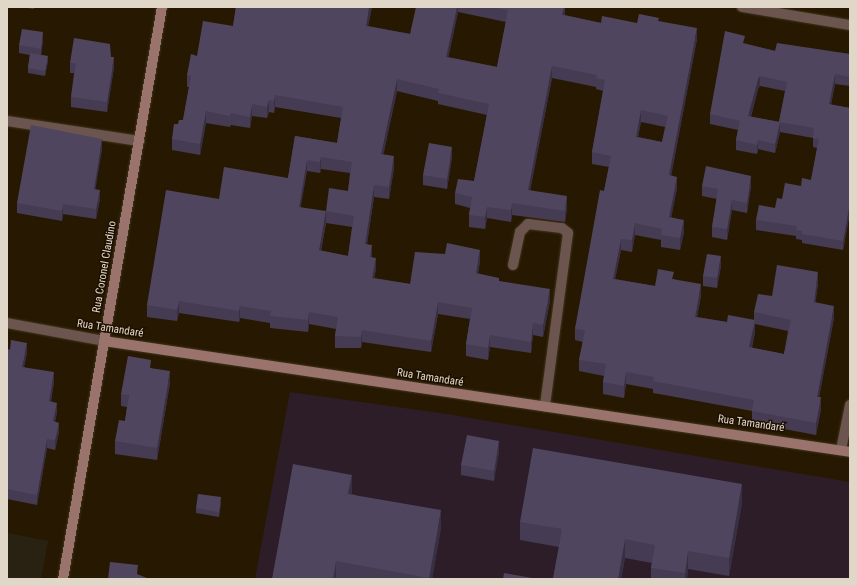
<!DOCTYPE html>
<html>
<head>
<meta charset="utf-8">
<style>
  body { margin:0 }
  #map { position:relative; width:857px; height:586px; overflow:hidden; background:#271901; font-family:"Roboto Condensed",sans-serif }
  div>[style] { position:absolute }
  .industrial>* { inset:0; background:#2d1d28 }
  .education>* { inset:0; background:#292212 }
  .roads { filter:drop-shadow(0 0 1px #41341d) drop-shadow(0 0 1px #41341d) }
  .street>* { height:10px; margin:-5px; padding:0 5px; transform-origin:5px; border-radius:5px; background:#6c554f }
  .secondary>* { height:10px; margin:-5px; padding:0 5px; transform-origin:5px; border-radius:5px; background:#9a746c }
  .wall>* { inset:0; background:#453b52 }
  .shaded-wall>* { inset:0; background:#383042 }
  .building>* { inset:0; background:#50455f }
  span { translate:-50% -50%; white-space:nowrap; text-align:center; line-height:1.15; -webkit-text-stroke:3px #1d1000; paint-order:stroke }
  .street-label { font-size:11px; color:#e1d7c8 }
  .frame { position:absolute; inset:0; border:8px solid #e1d7c8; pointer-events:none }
</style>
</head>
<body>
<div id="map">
  <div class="industrial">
    <i style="clip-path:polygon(290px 392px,447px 414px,850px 482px,850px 579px,255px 579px)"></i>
  </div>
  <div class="education">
    <i style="clip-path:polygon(7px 533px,48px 541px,41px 579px,7px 579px)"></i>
  </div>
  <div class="roads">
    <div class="street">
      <i style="left:742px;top:7px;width:109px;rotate:9.5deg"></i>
      <i style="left:7px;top:121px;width:134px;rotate:8.6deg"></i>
      <i style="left:513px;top:265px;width:34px;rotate:-78deg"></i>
      <i style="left:520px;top:232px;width:11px;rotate:-45deg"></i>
      <i style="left:528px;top:224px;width:34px;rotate:7deg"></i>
      <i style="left:562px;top:228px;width:8px;rotate:40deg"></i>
      <i style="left:568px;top:233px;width:175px;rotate:97.6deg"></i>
      <i style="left:7px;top:323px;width:99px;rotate:10.5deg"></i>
      <i style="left:841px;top:450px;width:46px;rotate:-78.7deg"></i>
    </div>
    <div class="secondary">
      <i style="left:104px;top:341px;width:754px;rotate:8.46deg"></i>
      <i style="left:63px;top:579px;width:581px;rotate:-80.18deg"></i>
    </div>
  </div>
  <div class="wall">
    <i style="clip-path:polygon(20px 7px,34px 7px,34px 9px)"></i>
    <i style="clip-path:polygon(evenodd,236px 7px,372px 7px,368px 26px,410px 34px,458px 7px,458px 12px,448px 57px,497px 67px,506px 22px,458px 12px,458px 7px,565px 7px,565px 15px,601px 23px,637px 23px,659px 21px,697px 39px,671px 176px,677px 188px,671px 217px,684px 232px,680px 250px,661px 247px,661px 240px,635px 235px,632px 252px,621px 250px,615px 279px,655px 286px,674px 279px,701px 296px,697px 317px,727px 322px,754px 320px,754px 312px,772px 296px,818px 284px,815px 303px,834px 318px,819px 397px,821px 409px,816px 435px,752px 423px,752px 411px,653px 393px,653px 389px,626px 384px,624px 398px,603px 394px,603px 382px,604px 376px,579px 371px,579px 360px,583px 342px,575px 340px,575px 329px,609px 167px,592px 164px,592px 152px,603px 91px,596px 89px,596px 87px,552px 78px,530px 190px,567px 208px,565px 222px,512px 215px,511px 222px,487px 218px,485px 229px,469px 227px,469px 215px,470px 208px,455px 204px,455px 193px,474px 181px,487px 115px,438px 104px,438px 101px,397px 91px,383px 155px,394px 168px,389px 199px,374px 197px,367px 244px,372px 257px,376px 269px,374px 278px,410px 284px,480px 261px,478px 274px,499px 281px,550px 301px,543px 337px,533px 335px,531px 353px,490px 347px,488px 360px,466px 356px,466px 344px,470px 319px,438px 314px,431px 352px,362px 342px,361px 348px,335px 348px,335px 336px,336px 329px,309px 324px,308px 332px,270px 328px,270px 323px,240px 318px,239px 322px,179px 313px,177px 321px,147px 317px,147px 305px,219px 199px,288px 178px,295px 136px,337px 143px,341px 118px,275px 107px,274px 113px,269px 112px,267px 118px,252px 116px,250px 128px,231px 125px,230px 127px,206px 123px,200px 155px,172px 150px,172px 139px,178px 124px,183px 120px,189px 87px,187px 87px,187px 75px,197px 56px,233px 26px,236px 7px,641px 122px,665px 127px,662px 142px,638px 137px,641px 122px,236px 7px,321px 169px,350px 173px,348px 191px,326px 211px,326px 223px,352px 227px,348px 256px,321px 251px,326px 223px,300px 207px,307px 171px,320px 173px,321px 169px,236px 7px,755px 324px,788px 331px,784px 354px,752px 348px,755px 332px,755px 324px)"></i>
    <i style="clip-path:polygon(43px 40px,41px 55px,48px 61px,45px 76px,28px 73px,28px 68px,30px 55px,19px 53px,19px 45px)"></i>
    <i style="clip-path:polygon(evenodd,745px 44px,775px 51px,850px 54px,850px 86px,835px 84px,831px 105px,850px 108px,850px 212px,843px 250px,802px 243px,802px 240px,796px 239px,796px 236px,756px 230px,756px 220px,775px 208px,782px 199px,801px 186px,811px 180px,817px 148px,813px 147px,813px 138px,780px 132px,775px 153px,758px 149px,757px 154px,736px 150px,736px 140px,738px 130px,710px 124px,710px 114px,745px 44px,760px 86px,785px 91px,779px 122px,751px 117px,758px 89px,760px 86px)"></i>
    <i style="clip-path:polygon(70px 63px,114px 67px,107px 112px,71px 107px,71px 97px,74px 73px,70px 73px)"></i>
    <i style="clip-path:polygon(102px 149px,95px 189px,100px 199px,96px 219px,63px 214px,62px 221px,17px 213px,17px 203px)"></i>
    <i style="clip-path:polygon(452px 157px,447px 189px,423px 185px,423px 175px)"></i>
    <i style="clip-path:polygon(702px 186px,751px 186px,747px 213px,732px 210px,727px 240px,712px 237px,712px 227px,717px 199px,702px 196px)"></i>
    <i style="clip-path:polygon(721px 266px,717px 288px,703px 286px,703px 276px)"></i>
    <i style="clip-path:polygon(7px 349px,27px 353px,24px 367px,54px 382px,51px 402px,57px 412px,55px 422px,59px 432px,55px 450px,47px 448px,37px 505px,7px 499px)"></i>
    <i style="clip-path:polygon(151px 368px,170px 383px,157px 460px,115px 454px,115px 441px,125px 421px,127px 407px,121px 406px,121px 394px)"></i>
    <i style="clip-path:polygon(499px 451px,494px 481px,461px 475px,461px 465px)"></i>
    <i style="clip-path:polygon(352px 494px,441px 528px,432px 579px,272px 579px)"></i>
    <i style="clip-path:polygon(221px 502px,219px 517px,196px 513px,196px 508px)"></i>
    <i style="clip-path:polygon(742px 503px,729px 576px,688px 569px,687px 579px,651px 579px,651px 568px,652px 563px,625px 558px,621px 579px,553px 579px,559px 547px,520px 540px,520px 522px)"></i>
  </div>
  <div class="shaded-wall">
    <i style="clip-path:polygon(369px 7px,372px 7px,366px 37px,366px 26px)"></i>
    <i style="clip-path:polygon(457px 7px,458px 7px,458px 12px,446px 69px,446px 57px)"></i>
    <i style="clip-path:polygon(564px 7px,565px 7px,565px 15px,562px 15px)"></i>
    <i style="clip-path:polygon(697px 28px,697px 39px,669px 187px,669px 175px)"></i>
    <i style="clip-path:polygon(43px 32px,43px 40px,41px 56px,41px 49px)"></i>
    <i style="clip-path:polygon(48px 56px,48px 61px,45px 76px,45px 71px)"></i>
    <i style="clip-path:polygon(114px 57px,114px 67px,107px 112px,107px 102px)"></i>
    <i style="clip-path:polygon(552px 66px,552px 78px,528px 202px,528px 190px)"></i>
    <i style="clip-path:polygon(835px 74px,835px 84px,829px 114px,829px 104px)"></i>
    <i style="clip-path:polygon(760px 76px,760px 86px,758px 89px,748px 126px,748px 116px,758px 79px)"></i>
    <i style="clip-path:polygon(397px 79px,397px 91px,381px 166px,381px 154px)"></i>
    <i style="clip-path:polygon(275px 95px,275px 107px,274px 113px,274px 101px)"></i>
    <i style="clip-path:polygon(269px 100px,269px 112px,267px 118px,267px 107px)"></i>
    <i style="clip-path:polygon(252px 104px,252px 116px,250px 128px,250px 117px)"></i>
    <i style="clip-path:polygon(641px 110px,641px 122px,636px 148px,636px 137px)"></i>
    <i style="clip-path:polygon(206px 111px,206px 123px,200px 155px,200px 144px)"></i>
    <i style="clip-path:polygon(780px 122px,780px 132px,775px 153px,775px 144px)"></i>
    <i style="clip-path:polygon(102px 139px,102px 149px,94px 198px,94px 189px)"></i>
    <i style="clip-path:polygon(758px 140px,758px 149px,757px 154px,757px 145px)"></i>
    <i style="clip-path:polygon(452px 147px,452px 157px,447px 189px,447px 179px)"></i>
    <i style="clip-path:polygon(394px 156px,394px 168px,389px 199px,389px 187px)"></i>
    <i style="clip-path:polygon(321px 157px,321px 169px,320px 173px,320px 162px)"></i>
    <i style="clip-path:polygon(307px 160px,307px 171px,299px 218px,299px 207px)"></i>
    <i style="clip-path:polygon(751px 176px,751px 186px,747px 213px,747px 203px)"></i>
    <i style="clip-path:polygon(677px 177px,677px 188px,669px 229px,669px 217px)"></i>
    <i style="clip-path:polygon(374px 185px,374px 197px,365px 256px,365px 244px)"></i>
    <i style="clip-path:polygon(100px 190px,100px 199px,96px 219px,96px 209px)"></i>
    <i style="clip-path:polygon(567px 196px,567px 208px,565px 222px,565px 211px)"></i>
    <i style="clip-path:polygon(732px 200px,732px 210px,727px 240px,727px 229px)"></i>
    <i style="clip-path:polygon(850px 202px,850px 212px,843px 250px,843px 241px)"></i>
    <i style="clip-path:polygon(512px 203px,512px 215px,511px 222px,511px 210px)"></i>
    <i style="clip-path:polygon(63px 204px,63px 214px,62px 221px,62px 211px)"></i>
    <i style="clip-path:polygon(487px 207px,487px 218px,485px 229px,485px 217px)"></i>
    <i style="clip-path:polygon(326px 211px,326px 223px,319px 262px,319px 250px)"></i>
    <i style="clip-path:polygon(684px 220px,684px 232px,680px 250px,680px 238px)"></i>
    <i style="clip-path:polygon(635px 223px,635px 235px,632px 252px,632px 240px)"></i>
    <i style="clip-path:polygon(621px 239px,621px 250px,613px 290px,613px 279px)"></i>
    <i style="clip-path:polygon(372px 245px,372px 257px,370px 269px,370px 257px)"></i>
    <i style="clip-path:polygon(480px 250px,480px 261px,476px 285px,476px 273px)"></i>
    <i style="clip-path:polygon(721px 256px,721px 266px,717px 288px,717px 278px)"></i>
    <i style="clip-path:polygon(376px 258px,376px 269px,372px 290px,372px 278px)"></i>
    <i style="clip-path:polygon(818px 272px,818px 284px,814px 314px,814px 302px)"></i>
    <i style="clip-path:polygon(701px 284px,701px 296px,695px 328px,695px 317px)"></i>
    <i style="clip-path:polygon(550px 289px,550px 301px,543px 337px,543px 325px)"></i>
    <i style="clip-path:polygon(179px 301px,179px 313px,177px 321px,177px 310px)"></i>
    <i style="clip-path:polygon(438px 302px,438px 314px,431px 352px,431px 341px)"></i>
    <i style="clip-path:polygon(240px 306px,240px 318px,239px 322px,239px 311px)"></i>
    <i style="clip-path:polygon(834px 306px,834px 318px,817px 408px,817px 397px)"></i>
    <i style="clip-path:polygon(309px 312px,309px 324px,308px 332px,308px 320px)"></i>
    <i style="clip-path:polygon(755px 320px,755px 332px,749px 359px,749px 347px)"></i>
    <i style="clip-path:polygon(533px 323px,533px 335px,531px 353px,531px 342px)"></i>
    <i style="clip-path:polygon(362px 330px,362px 342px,361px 348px,361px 337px)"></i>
    <i style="clip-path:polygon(490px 335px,490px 347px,488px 360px,488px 348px)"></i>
    <i style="clip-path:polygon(27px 343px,27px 353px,22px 376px,22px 367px)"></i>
    <i style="clip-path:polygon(170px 371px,170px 383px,157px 460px,157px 448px)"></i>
    <i style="clip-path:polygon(54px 372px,54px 382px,49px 411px,49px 401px)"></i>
    <i style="clip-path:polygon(626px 372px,626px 384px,624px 398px,624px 386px)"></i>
    <i style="clip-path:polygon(821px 397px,821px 409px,816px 435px,816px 423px)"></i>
    <i style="clip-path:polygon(57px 403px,57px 412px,53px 431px,53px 421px)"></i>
    <i style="clip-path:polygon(59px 423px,59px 432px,55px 450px,55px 440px)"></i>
    <i style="clip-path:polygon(47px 439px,47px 448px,37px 505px,37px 495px)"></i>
    <i style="clip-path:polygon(499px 441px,499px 451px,494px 481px,494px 471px)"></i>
    <i style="clip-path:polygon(352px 475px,352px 493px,348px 512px,348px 494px)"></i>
    <i style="clip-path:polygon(742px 484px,742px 503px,729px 576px,729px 558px)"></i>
    <i style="clip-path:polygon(221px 497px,221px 502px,219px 517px,219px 512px)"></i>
    <i style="clip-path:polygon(441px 510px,441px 528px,432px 579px,429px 579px)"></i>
    <i style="clip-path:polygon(625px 539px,625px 558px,621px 579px,618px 579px)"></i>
    <i style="clip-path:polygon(688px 551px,688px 569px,687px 579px,685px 579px,685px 573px)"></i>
    <i style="clip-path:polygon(336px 561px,336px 579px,333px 579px)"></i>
  </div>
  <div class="building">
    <i style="clip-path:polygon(evenodd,236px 7px,369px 7px,366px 26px,410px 34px,416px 7px,457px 7px,446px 57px,497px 67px,508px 10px,490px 7px,564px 7px,562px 15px,601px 23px,602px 16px,637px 23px,639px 14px,659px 18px,658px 21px,697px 28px,669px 175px,677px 177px,669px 217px,684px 220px,680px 238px,661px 235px,662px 229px,635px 223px,632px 240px,621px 239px,613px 279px,655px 286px,658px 269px,674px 272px,672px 279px,701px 284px,695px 317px,727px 322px,728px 315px,755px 320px,749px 347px,784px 354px,791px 320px,754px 312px,758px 294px,772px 296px,777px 265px,818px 272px,814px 302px,834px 306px,817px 397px,821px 397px,816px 423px,752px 411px,754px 400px,653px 381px,654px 377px,626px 372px,624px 386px,603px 382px,606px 364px,579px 360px,585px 330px,575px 329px,600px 190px,604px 191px,611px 156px,592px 152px,605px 80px,596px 78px,597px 75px,552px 66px,528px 190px,567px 196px,565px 211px,512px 203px,511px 210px,487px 207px,485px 217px,469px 215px,472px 197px,455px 193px,458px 179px,474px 181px,489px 104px,438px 93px,439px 89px,397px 79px,381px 154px,394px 156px,389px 187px,374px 185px,365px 244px,372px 245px,370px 257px,376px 258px,372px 278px,410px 284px,415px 252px,445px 254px,447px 243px,480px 250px,476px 273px,499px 278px,499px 281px,550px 289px,543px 325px,533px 323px,531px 342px,490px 335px,488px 348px,466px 344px,472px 308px,438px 302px,431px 341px,362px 330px,361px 337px,335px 336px,338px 317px,309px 312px,308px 320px,270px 316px,271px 311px,240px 306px,239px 311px,179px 301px,177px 310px,147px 305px,166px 190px,219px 199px,224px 167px,288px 178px,295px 136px,337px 143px,343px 107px,275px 95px,274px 101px,269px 100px,267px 107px,252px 104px,250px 117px,231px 113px,230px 116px,206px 111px,200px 144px,172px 139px,174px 124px,178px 124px,179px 120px,183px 120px,191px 76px,187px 75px,191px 54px,197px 56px,203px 21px,233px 26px,236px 7px,641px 110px,668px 116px,662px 142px,636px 137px,641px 110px,236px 7px,321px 157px,352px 162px,348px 191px,329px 188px,326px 211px,354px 216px,348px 256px,319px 250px,326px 211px,299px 207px,307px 160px,320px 162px,321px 157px)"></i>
    <i style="clip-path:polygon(22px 29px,43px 32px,41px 49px,19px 45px)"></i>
    <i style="clip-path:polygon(725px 31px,745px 36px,743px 43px,775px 51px,777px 43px,850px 54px,850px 77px,835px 74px,829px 104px,850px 108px,850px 202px,843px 241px,802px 234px,802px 231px,796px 230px,797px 226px,756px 220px,759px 205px,775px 208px,777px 198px,782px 199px,785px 183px,801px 186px,802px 178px,811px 180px,819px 139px,813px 138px,814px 128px,779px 122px,787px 82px,760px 76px,758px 79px,748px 116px,780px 122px,775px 144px,758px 140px,757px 145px,736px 140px,740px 121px,710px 114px)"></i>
    <i style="clip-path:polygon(74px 38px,110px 44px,111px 57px,114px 57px,107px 102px,71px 97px,76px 64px,70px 63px)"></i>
    <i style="clip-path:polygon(30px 53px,48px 56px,45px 71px,28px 68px)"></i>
    <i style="clip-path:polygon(31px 125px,102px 139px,94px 189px,100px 190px,96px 209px,63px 204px,62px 211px,17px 203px)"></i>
    <i style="clip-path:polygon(429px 143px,452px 147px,447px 179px,423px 175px)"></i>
    <i style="clip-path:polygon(706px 166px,751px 176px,747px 203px,732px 200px,727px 229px,712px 227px,718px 189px,702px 186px)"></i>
    <i style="clip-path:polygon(707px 254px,721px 256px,717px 278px,703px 276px)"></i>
    <i style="clip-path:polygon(11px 340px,27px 343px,22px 367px,54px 372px,49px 401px,57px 403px,53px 421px,59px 423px,55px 440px,47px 439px,37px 495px,7px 489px,7px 349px,10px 350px)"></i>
    <i style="clip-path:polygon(128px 356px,151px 360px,150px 368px,170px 371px,157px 448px,115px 441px,119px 420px,125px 421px,129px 395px,121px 394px)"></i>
    <i style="clip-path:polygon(467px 435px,499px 441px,494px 471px,461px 465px)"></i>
    <i style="clip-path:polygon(533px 448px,742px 484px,729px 558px,688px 551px,685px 573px,651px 568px,655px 545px,625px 539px,618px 579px,553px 579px,562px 529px,520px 522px)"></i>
    <i style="clip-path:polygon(293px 464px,352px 475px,348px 494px,441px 510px,429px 578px,336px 561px,333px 579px,272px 579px)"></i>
    <i style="clip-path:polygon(198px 494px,221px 497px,219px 512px,196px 508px)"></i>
    <i style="clip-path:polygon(110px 562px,138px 565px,137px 574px,147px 578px,146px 579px,108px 579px)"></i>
    <i style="clip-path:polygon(504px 573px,538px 579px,503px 579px)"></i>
  </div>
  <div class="street-label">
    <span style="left:105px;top:267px;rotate:-80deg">Rua Coronel Claudino</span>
    <span style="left:110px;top:329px;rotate:9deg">Rua Tamandaré</span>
    <span style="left:430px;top:378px;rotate:9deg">Rua Tamandaré</span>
    <span style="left:751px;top:424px;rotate:8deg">Rua Tamandaré</span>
  </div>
  <div class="frame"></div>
</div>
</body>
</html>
